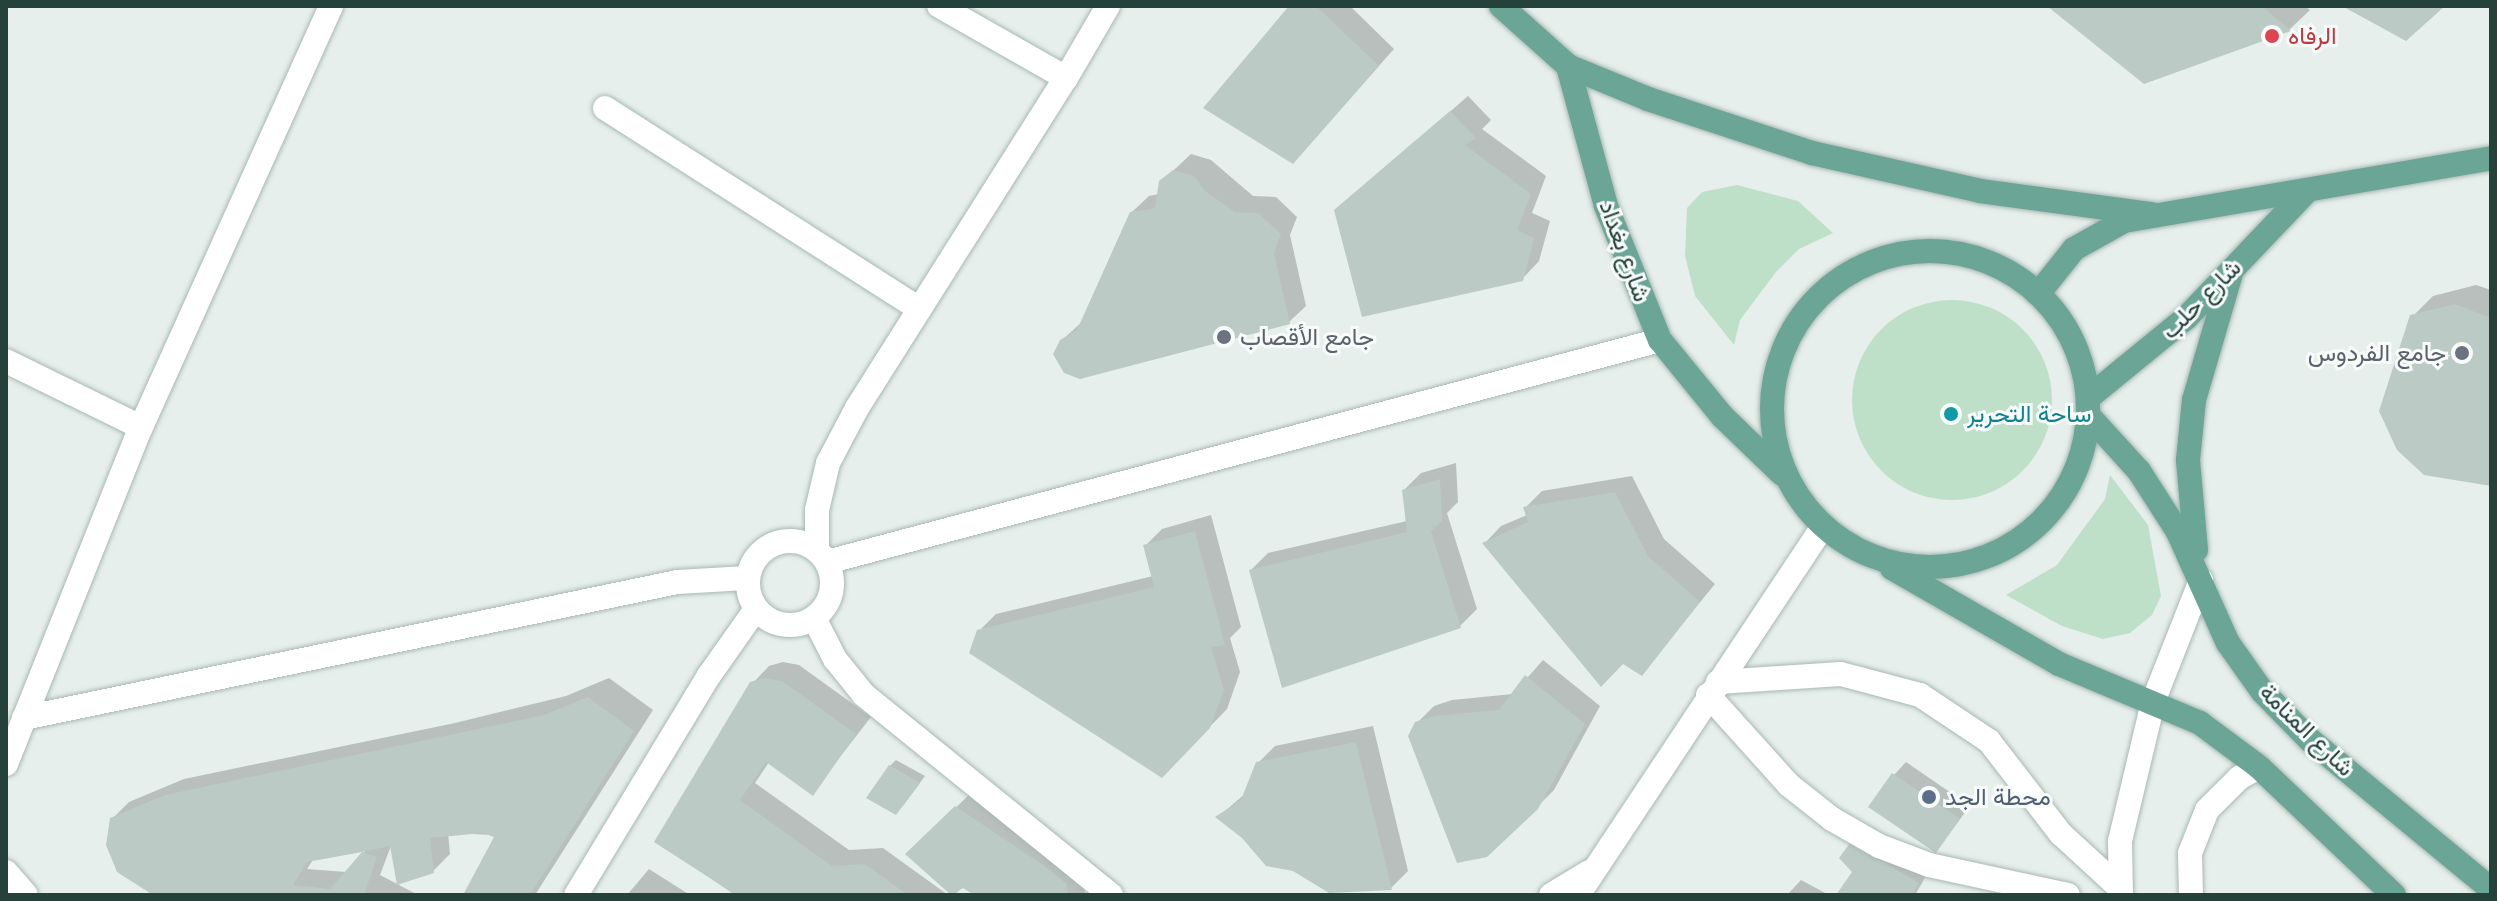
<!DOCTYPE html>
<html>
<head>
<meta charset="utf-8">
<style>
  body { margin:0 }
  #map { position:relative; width:2497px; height:901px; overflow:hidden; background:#e6efeb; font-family:"PT Sans",Vazirmatn,sans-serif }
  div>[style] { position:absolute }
  .green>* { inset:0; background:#bfe0c8 }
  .round { border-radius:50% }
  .shadow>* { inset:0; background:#0003 }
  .building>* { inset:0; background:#bbcac4 }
  .roads { filter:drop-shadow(0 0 2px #a8b8b2) drop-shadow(0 0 2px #a8b8b2) }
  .service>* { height:24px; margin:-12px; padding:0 12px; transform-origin:12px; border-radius:12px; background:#fff }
  .minor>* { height:24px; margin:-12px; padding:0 12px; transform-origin:12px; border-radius:12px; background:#fff }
  .tertiary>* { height:24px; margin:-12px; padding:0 12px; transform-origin:12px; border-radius:12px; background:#fff }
  .secondary>* { height:24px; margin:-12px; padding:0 12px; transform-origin:12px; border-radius:12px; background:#fff }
  .secondary>.ring { margin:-12px; padding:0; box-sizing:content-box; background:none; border:24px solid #fff; border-radius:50% }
  .primary>* { height:24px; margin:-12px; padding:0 12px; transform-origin:12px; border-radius:12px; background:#6aa596 }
  .primary>.ring { margin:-12px; padding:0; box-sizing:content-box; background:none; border:24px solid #6aa596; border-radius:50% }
  .dots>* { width:22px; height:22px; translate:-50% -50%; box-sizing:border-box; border:4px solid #f7fbf9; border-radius:50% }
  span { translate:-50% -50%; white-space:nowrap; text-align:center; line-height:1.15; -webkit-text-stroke:6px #f7fbf9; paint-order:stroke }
  .health-label { font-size:24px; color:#be3a42 }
  .left { translate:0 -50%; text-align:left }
  .street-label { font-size:24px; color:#24423a }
  .worship-label { font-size:24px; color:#5b616d }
  .right { translate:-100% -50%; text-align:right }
  .culture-label { font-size:24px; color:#0d838f }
  .service-label { font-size:24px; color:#4e5e75 }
  .frame { position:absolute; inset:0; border:8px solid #24423a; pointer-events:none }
</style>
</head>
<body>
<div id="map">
  <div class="green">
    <i style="clip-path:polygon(1737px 185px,1798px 201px,1833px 233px,1799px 249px,1776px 272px,1740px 320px,1734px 345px,1695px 296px,1685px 256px,1687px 208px,1702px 192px)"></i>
    <i class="round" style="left:1852px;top:300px;width:200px;height:200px"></i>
    <i style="clip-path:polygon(2110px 475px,2148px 525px,2161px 596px,2152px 615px,2130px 633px,2103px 639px,2062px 626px,2006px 595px,2057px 565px,2105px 499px)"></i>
  </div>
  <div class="shadow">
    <i style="clip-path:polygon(1291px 6px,1350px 6px,1394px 49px,1309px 144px)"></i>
    <i style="clip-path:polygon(2051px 6px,2305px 6px,2310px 10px,2290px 29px,2144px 82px)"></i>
    <i style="clip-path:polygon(1468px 96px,1491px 120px,1482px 129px,1546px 176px,1532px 213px,1550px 221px,1539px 261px,1522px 279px,1350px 199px)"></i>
    <i style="clip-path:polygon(1191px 154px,1211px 160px,1253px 196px,1276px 197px,1297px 217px,1290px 235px,1306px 306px,1289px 322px,1061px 341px,1083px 321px,1131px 213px,1149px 196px,1159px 194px,1161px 182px)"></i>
    <i style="clip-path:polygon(2476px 285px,2491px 290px,2491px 484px,2412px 317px,2433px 296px)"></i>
    <i style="clip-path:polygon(1456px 463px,1458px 502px,1447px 513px,1477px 609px,1460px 626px,1251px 570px,1268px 553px,1407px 521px,1404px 490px,1421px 473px)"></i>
    <i style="clip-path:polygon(1632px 476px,1664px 539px,1715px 584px,1642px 673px,1485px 543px,1501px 526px,1527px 515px,1525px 508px,1542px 491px)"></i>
    <i style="clip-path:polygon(1211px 515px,1241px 627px,1230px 638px,1240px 672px,1227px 709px,1162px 776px,979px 631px,996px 614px,1153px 576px,1145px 546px,1162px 529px)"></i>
    <i style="clip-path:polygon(1543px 660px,1600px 706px,1554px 790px,1536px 808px,1417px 723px,1434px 706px,1452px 700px,1513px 694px)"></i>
    <i style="clip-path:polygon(783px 662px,799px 665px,871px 717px,812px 793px,769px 762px,755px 783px,849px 850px,883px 848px,948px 895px,735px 895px,657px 841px,752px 684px,769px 666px)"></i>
    <i style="clip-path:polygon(evenodd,609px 678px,653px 710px,535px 895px,466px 895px,497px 835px,448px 833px,450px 854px,433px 871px,392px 843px,380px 875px,418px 895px,154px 895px,112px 819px,129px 802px,184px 779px,455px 723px,566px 696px,609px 678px,367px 849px,346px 872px,307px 869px,313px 860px,367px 849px)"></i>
    <i style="clip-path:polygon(1373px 726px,1408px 871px,1391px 888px,1330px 891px,1218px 817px,1246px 793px,1258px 763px,1275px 746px)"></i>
    <i style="clip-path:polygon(896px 760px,925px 776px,902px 807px,890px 766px)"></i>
    <i style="clip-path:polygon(1906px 762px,1970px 806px,1936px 851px,1894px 775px)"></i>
    <i style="clip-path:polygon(973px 791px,1083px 867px,1085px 895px,977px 895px,964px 886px,954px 895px,908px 854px)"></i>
    <i style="clip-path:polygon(1863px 832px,1929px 871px,1915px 895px,1839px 895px,1854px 872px)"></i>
    <i style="clip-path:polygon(649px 869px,690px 895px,627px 895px)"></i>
    <i style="clip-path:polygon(1801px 880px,1829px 895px,1787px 895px)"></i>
  </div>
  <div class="building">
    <i style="clip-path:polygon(1289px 6px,1316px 6px,1379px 66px,1293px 164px,1203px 108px)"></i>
    <i style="clip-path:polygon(2047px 6px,2262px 6px,2291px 31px,2144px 84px)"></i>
    <i style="clip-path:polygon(2342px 6px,2445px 6px,2406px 41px)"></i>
    <i style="clip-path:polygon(1450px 111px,1476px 138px,1465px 145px,1531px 194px,1517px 230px,1534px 238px,1523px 281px,1362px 317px,1334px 210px)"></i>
    <i style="clip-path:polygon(1173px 170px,1194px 176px,1204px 190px,1235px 212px,1258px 213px,1281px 234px,1274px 253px,1290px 324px,1080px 379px,1064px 373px,1053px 354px,1060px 340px,1077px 330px,1130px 212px,1155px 208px,1159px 181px)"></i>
    <i style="clip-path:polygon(2455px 304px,2491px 318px,2491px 486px,2424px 475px,2397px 450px,2379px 411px,2410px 315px)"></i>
    <i style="clip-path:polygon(1440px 479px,1442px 521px,1431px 531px,1461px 628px,1282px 688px,1249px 570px,1407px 532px,1402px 490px)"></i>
    <i style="clip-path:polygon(1615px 492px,1648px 556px,1700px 602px,1642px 676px,1623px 664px,1601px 687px,1482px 543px,1528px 522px,1523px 507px)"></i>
    <i style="clip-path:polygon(1195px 531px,1225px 645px,1211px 647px,1224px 690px,1210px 728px,1162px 778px,969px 653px,977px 630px,1154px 587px,1143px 545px)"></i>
    <i style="clip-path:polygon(1525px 675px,1585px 724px,1538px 809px,1487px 857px,1457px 863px,1408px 736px,1415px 722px,1434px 716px,1499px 710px)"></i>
    <i style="clip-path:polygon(765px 678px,782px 681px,856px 734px,813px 796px,766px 762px,740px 800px,832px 866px,865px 864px,908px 895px,736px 895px,654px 842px,750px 682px)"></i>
    <i style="clip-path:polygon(evenodd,588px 697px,634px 731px,530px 895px,463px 895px,494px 837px,483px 833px,430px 838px,434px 873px,397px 885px,390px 846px,362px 852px,377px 857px,365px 892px,370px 895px,153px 895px,117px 872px,106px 845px,110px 818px,165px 795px,544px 715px,588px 697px,362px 852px,330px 889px,293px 885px,307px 862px,362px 852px)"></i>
    <i style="clip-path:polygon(1356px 742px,1392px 890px,1329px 893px,1293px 871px,1266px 866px,1242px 838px,1215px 817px,1241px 800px,1256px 762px)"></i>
    <i style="clip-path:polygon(889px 765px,920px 783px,896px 815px,866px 798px)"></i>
    <i style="clip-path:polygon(1892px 773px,1960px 819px,1936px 853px,1868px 807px)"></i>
    <i style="clip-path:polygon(955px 806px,1043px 865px,1067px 884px,1068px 895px,974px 895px,963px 888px,951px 895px,905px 854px)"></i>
    <i style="clip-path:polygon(1850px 843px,1919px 883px,1912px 895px,1836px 895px,1852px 872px,1839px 858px)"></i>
  </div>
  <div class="roads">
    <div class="service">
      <i style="left:1066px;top:78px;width:83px;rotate:-59.7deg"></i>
      <i style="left:1708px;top:695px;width:121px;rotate:48deg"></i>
      <i style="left:1789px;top:785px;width:55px;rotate:38.3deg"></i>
      <i style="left:1832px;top:819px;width:54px;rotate:29.9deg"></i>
      <i style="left:1879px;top:846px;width:53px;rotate:20.8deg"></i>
      <i style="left:1929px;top:865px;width:142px;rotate:12.2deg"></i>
      <i style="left:2191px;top:895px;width:42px;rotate:-91.4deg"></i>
      <i style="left:2190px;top:853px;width:46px;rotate:-68.4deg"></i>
      <i style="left:2207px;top:810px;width:45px;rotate:-45deg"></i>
      <i style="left:2239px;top:778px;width:23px;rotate:-29deg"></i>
    </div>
    <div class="minor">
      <i style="left:605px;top:108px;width:373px;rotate:32.6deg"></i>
      <i style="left:6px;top:361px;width:150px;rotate:26.1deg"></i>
      <i style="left:817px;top:550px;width:40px;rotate:-90deg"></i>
      <i style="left:817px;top:510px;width:48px;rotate:-76.8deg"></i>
      <i style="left:828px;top:463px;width:62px;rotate:-62.2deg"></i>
      <i style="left:857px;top:408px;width:391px;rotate:-57.7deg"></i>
      <i style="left:1066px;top:78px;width:146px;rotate:-150.4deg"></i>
      <i style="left:24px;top:718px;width:667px;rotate:-11.76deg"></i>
      <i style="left:677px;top:582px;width:70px;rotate:-3.3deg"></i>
      <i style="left:6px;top:764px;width:363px;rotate:-68.2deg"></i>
      <i style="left:141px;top:427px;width:462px;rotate:-65.7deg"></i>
      <i style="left:6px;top:872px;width:30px;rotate:49deg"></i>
    </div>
    <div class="tertiary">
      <i style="left:576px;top:895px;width:255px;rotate:-58.8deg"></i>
      <i style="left:708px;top:677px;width:83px;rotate:-54.8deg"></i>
      <i style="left:2121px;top:895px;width:54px;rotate:-91.1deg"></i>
      <i style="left:2120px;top:841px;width:143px;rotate:-76.6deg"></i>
      <i style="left:2153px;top:702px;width:131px;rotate:-68.5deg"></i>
    </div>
    <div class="secondary">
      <i class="ring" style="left:748px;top:541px;width:60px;height:60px"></i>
      <i style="left:827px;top:562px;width:862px;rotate:-14.92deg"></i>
      <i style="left:814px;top:618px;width:46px;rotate:62.9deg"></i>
      <i style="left:835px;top:659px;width:46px;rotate:51.1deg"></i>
      <i style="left:864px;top:695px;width:318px;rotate:39deg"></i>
      <i style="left:1718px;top:682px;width:123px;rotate:-3.7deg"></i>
      <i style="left:1841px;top:674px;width:82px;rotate:14.9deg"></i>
      <i style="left:1920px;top:695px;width:83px;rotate:33.7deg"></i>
      <i style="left:1989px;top:741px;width:118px;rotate:52.3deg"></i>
      <i style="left:2061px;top:834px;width:80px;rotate:42.5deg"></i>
      <i style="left:1551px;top:895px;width:44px;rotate:-31.2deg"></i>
      <i style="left:1578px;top:895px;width:443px;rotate:-56.4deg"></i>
    </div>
    <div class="primary">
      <i style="left:1501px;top:6px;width:90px;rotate:41.8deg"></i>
      <i style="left:1568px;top:66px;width:145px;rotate:74.8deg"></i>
      <i style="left:1606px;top:206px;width:144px;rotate:68.1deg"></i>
      <i style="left:1660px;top:340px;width:98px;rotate:50.8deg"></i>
      <i style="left:1722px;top:416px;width:83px;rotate:44deg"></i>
      <i style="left:1568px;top:66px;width:87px;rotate:22.4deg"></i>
      <i style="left:1648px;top:99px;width:173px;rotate:18.2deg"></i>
      <i style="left:1812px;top:153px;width:172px;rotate:12.7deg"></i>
      <i style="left:1980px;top:191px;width:173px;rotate:7.7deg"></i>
      <i class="ring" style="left:1772px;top:251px;width:292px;height:292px"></i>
      <i style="left:2038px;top:294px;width:58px;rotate:-51.3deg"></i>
      <i style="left:2074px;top:249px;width:57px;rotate:-29.2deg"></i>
      <i style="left:2124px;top:221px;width:372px;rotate:-9.7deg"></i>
      <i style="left:2088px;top:398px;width:128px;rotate:-39.3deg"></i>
      <i style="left:2187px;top:317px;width:173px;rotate:-46.4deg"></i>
      <i style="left:2088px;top:415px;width:76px;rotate:47.7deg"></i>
      <i style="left:2139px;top:471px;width:72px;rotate:57.4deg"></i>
      <i style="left:2178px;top:532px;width:122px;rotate:65.8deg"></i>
      <i style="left:2228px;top:643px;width:59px;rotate:54.7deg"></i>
      <i style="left:2262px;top:691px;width:69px;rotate:45.6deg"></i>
      <i style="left:2310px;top:740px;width:234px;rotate:39.5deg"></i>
      <i style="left:2196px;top:550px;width:90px;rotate:-95.1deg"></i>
      <i style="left:2188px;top:460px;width:60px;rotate:-84.3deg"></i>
      <i style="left:2194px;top:400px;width:135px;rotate:-73.7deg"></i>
      <i style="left:1892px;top:568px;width:193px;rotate:29.9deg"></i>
      <i style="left:2059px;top:664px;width:153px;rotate:22.7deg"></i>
      <i style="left:2200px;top:723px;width:74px;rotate:36.7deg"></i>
      <i style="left:2259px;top:767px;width:186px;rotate:43.5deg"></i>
    </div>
  </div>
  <div class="dots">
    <i style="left:2272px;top:36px;background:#e0444e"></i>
    <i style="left:1224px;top:337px;background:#6b7280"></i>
    <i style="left:2462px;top:353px;background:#6b7280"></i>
    <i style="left:1951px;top:414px;background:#0f9aa8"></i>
    <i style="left:1929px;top:797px;background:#5c6f8a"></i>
  </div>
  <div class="health-label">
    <span class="left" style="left:2288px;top:36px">الرفاه</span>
  </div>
  <div class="street-label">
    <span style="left:1625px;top:251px;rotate:70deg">شارع بغداد</span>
    <span style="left:2201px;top:299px;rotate:-45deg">شارع حلب</span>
    <span style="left:2307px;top:730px;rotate:44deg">شارع المنامة</span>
  </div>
  <div class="worship-label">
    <span class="left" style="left:1240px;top:337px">جامع الأقصاب</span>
    <span class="right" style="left:2446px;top:353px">جامع الفردوس</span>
  </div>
  <div class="culture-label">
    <span class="left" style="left:1967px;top:414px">ساحة التحرير</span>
  </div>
  <div class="service-label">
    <span class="left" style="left:1945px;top:797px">محطة الجد</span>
  </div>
  <div class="frame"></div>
</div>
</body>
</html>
